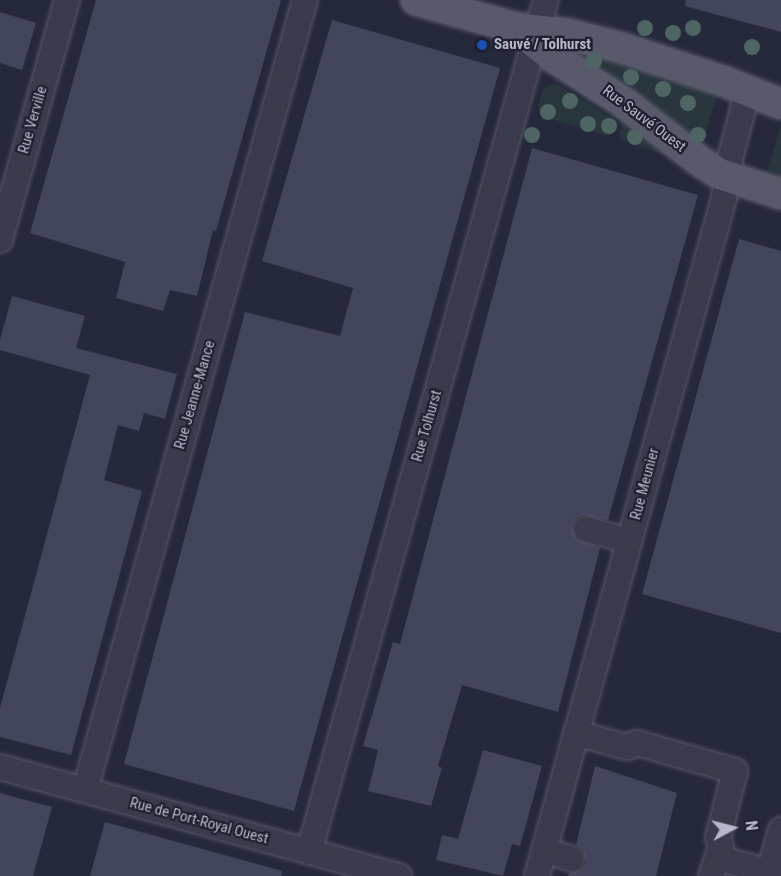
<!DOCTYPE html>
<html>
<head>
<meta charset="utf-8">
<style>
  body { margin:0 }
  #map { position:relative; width:781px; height:876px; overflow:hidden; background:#26293c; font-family:"Roboto Condensed",sans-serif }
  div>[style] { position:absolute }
  .green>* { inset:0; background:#29363e }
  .building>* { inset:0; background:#43455c }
  .roads { filter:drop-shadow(0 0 2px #555768) drop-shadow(0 0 2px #555768) }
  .minor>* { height:24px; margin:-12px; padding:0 12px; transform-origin:12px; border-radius:12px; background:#3a3c4d }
  .major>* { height:30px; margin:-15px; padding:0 15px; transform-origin:15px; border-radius:15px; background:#585a6c }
  .trees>* { width:16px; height:16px; margin:-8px; border-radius:50%; background:#4e6564 }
  .dots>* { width:16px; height:16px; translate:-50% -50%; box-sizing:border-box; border:3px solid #1f2132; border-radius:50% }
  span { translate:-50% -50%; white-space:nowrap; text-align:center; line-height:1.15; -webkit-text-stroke:4.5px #1f2132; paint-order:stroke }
  .poi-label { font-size:15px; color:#b6b7c8; font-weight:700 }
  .left { translate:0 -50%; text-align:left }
  .street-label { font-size:15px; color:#b6b7c8 }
  .north { position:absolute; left:703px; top:798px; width:60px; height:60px; -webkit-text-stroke:4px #1f2132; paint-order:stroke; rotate:83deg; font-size:16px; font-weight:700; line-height:24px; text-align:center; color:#b6b7c8 }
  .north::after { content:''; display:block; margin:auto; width:21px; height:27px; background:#b6b7c8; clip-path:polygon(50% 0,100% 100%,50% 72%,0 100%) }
</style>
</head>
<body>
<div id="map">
  <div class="green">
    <i style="clip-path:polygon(565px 46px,717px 95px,704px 139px,692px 138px)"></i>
    <i style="clip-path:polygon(557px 84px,614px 120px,612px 134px,606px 136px,542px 116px,538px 107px,543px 90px,548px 85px)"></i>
    <i style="clip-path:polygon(623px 120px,668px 156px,621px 140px,619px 135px)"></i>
    <i style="clip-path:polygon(781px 125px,781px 179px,767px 172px)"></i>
  </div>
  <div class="building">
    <i style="clip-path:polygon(96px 0,281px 0,216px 231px,213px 230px,197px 296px,170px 290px,163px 311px,116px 298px,125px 262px,30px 233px)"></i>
    <i style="clip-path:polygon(686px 0,781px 0,781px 32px,685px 6px)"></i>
    <i style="clip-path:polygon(0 12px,36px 23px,22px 70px,0 63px)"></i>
    <i style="clip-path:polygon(332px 20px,500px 68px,294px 811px,124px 764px,245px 312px,340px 336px,353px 288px,262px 261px)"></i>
    <i style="clip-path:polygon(532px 148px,698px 195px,608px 520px,583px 515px,576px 518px,572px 526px,576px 539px,600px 548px,558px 712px,462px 685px,438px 766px,442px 768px,431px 806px,368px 791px,378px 750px,363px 746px,393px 642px,400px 644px)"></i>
    <i style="clip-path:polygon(739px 239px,781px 251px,781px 633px,642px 594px)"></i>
    <i style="clip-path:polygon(12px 296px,85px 316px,76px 348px,177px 374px,165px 419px,144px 413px,139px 431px,118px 425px,104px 480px,142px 491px,71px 755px,0 737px,0 708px,90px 375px,0 350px,0 340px)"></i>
    <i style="clip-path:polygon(483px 750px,542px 766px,520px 846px,512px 844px,503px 876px,436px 860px,442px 835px,458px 839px)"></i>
    <i style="clip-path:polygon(595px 766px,677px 793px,656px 876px,568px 876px,569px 873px,581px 870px,586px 863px,583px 850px,576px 845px)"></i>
    <i style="clip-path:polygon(0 793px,52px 807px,33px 876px,0 876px)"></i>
    <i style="clip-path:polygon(105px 822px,282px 871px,281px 876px,90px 876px)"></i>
  </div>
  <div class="roads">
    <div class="minor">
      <i style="left:0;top:240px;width:249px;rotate:-74.4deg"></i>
      <i style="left:586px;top:529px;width:45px;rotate:15.6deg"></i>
      <i style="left:576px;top:733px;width:53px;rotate:15.4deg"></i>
      <i style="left:627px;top:747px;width:11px;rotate:-22deg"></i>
      <i style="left:637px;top:743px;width:102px;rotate:15.9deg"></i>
      <i style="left:735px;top:771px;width:69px;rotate:104.2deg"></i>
      <i style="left:718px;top:838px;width:9px;rotate:72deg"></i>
      <i style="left:721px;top:847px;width:31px;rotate:109deg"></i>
      <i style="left:0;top:767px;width:414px;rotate:15.3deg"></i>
      <i style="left:85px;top:790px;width:820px;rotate:-74.44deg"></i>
      <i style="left:544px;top:850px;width:29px;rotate:18deg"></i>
      <i style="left:309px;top:852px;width:884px;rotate:-74.46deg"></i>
      <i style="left:718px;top:858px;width:53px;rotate:15.4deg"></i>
      <i style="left:537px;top:876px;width:703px;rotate:-74.58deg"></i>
      <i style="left:724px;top:198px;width:39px;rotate:-81deg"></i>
      <i style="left:730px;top:159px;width:71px;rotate:-75.4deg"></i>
      <i style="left:768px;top:876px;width:48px;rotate:-74.2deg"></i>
    </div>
    <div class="major">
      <i style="left:416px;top:0;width:104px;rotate:15.6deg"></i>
      <i style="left:516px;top:28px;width:52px;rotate:6.6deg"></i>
      <i style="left:568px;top:34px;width:56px;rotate:14.5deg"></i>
      <i style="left:622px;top:48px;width:106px;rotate:18.1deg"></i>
      <i style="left:723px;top:81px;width:62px;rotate:21.6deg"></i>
      <i style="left:516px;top:28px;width:47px;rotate:38.1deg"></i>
      <i style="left:553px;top:57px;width:83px;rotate:32.7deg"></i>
      <i style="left:623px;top:102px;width:98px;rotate:37.6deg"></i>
      <i style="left:701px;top:162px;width:22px;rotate:32deg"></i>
      <i style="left:720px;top:174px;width:64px;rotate:18.2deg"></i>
    </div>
  </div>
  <div class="trees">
    <i style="left:645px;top:28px"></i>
    <i style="left:693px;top:28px"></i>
    <i style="left:673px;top:33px"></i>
    <i style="left:752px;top:47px"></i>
    <i style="left:594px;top:61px"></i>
    <i style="left:631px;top:77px"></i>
    <i style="left:663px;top:89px"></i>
    <i style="left:570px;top:101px"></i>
    <i style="left:688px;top:103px"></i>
    <i style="left:548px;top:112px"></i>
    <i style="left:588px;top:124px"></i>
    <i style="left:609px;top:126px"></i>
    <i style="left:532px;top:135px"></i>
    <i style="left:698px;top:135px"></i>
    <i style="left:635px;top:137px"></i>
  </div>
  <div class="dots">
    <i style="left:482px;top:45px;background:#1a4fb4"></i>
  </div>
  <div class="poi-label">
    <span class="left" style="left:494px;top:45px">Sauvé / Tolhurst</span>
  </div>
  <div class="street-label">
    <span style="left:644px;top:119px;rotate:37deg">Rue Sauvé Ouest</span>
    <span style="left:33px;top:120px;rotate:-74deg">Rue Verville</span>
    <span style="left:195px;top:395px;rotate:-74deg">Rue Jeanne-Mance</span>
    <span style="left:427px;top:426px;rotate:-74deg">Rue Tolhurst</span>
    <span style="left:645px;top:484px;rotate:-75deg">Rue Meunier</span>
    <span style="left:199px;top:821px;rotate:15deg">Rue de Port-Royal Ouest</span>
  </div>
  <div class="north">N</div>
</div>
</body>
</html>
